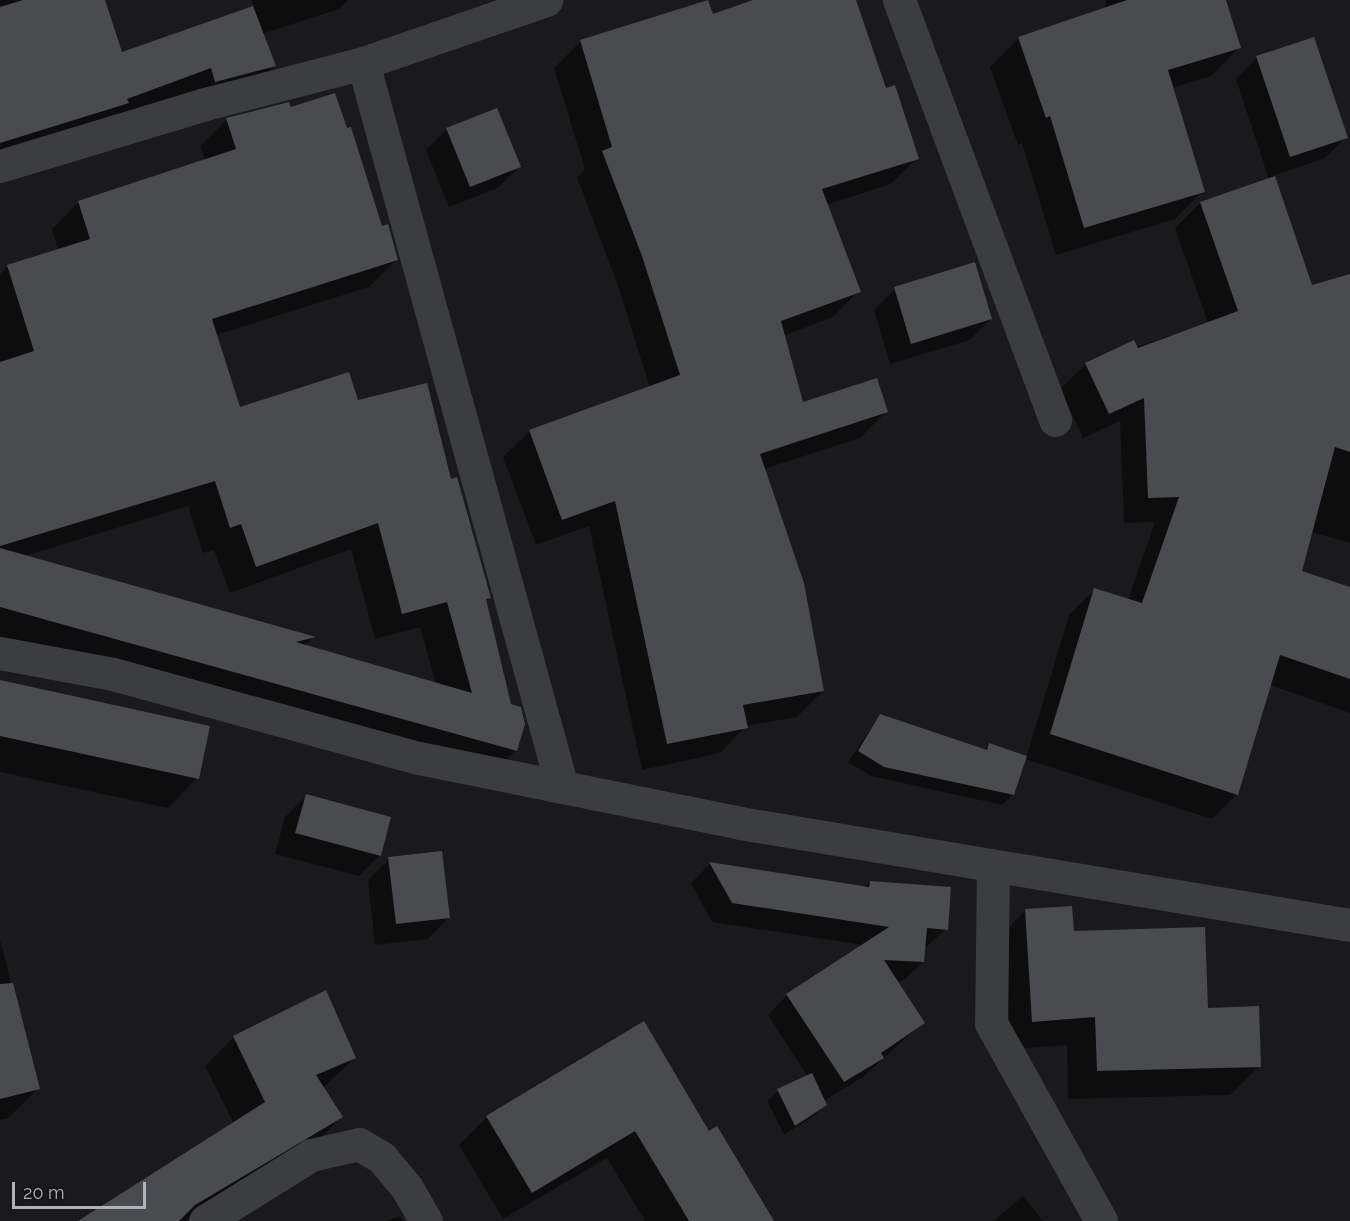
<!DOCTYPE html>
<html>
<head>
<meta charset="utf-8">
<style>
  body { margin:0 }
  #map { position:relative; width:1350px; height:1221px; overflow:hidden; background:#1a1a1c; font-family:Raleway,sans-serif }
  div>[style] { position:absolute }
  .shadow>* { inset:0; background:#0007 }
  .building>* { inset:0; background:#494b4e }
  .minor>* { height:33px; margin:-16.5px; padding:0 16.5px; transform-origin:16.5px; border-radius:16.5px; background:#3c3d41 }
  span { translate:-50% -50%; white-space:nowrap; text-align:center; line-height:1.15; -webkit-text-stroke:4.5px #151517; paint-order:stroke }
  .scale { position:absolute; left:12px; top:1182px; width:134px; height:27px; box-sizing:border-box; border:3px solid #aeb3ba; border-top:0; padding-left:8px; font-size:18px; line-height:21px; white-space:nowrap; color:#aeb3ba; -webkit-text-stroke:4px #151517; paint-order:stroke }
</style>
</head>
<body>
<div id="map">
  <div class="shadow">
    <i style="clip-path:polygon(0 0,103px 0,121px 54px,254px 7px,251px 0,348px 0,339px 9px,262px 34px,274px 66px,248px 92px,0 160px)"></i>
    <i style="clip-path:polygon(758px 0,854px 0,885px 90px,917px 158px,891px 184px,826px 205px,859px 291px,833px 317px,783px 336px,802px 404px,886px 412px,860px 438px,764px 469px,823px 691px,797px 717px,746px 726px,720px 753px,642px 770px,589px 526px,536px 545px,503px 457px,530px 431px,650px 388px,617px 283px,577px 178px,585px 169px,554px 68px,581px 41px,712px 15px)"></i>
    <i style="clip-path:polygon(1106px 0,1224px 0,1239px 48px,1211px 76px,1172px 88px,1203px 191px,1175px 219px,1056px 255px,1022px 143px,1018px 145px,990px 67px,1018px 39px,1105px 9px)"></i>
    <i style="clip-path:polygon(1257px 57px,1346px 137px,1325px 158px,1273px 176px,1311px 287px,1350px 275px,1350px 543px,1311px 532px,1301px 572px,1350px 589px,1350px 713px,1270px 685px,1237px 794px,1212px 819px,1025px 759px,1012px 795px,1002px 805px,871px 776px,848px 762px,879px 716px,984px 750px,989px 745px,1026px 758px,1069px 615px,1094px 590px,1128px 600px,1155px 522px,1124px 523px,1120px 421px,1083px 438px,1060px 389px,1086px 364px,1208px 323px,1175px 228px,1200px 203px,1269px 180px,1236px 79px)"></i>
    <i style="clip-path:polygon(evenodd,227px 119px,381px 228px,396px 260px,369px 287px,216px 335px,239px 409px,357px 402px,450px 481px,489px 597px,485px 602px,516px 750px,489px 777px,0 641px,0 274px,8px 266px,58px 250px,52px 229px,78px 203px,205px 161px,200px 146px,227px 119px,188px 506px,203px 553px,214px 550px,230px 593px,351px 549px,375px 639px,420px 627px,436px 684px,304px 646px,313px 637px,25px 556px,188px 506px)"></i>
    <i style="clip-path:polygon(447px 129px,519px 167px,498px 188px,449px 207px,426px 150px)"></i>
    <i style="clip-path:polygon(895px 289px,991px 319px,970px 340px,890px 364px,874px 310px)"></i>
    <i style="clip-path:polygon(0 682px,197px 778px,168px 808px,0 772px)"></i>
    <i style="clip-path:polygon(306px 796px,380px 855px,359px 876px,275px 854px,285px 817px)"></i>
    <i style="clip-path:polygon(389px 859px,449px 917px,428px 939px,375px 945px,368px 880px)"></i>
    <i style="clip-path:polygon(710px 864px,865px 887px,870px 882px,946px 929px,924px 949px,923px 962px,903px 981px,896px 981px,923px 1022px,863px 1077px,823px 1101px,825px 1105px,815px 1115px,784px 1135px,767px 1101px,778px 1091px,808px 1077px,768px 1015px,787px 995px,863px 945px,712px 922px,691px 883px)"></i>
    <i style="clip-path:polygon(1025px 911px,1072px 932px,1206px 1009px,1259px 1066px,1230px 1095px,1068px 1099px,1067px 1045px,1004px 1050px,997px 939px)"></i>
    <i style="clip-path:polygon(0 939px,38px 1089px,8px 1118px,0 1120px)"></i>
    <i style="clip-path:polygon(643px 1023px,759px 1221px,645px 1221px,607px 1158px,503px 1219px,459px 1145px,487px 1117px)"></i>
    <i style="clip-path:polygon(234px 1037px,354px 1058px,323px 1088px,341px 1117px,313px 1146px,186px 1221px,81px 1221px,234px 1124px,205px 1066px)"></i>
    <i style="clip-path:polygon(1023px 1196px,1043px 1221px,994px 1221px,1000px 1215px)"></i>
    <i style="clip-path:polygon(400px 1216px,403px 1221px,386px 1221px)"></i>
  </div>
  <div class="building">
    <i style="clip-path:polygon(23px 0,105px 0,122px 52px,253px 6px,276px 66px,215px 82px,211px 68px,127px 99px,129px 103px,0 143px,0 7px)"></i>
    <i style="clip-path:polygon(708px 0,713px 14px,753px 0,856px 0,886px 88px,895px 85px,919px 159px,822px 189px,861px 292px,781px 321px,803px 402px,877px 378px,888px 412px,760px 454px,804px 583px,824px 691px,743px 705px,748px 728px,667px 744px,615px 501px,562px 520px,529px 430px,680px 375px,642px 256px,602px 151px,612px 147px,580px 40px)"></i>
    <i style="clip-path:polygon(1127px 0,1226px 0,1241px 48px,1168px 70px,1205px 192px,1084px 228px,1050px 116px,1046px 118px,1018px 37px)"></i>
    <i style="clip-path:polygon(1314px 37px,1348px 138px,1290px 157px,1256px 56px)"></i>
    <i style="clip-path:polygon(335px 93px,347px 128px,351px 127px,382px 226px,388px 224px,398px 260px,212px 319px,240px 407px,349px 372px,358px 400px,427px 383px,451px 479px,457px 477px,491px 598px,486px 599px,511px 704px,521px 707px,525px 724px,517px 751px,0 607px,0 548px,316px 637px,296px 642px,472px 693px,447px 602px,402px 614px,378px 523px,256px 567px,241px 524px,230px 528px,215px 481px,0 546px,0 362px,34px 351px,7px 265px,90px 239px,78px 201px,236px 149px,226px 118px,289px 102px,291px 107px)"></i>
    <i style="clip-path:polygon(497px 108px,521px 167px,470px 187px,446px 128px)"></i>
    <i style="clip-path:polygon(1275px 176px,1312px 285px,1350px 274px,1350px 452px,1335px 447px,1302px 571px,1350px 587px,1350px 679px,1280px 655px,1238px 795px,1050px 734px,1094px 588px,1142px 603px,1179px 497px,1148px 498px,1144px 398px,1109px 414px,1085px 363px,1134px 340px,1138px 348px,1238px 311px,1200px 202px)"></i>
    <i style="clip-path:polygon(975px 262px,992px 319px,911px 344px,894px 287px)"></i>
    <i style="clip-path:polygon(0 680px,210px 726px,199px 779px,0 736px)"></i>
    <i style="clip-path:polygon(880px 714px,987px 750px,989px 743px,1027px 756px,1014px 795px,884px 767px,858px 751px)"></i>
    <i style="clip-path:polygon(306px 794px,391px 817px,381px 856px,295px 833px)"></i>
    <i style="clip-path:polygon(442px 851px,450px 918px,396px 924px,388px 857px)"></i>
    <i style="clip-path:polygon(709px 862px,869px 887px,870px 881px,951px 887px,948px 930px,927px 928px,924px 962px,884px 960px,925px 1023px,881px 1053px,884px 1058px,844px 1082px,786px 994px,889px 927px,732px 903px)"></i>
    <i style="clip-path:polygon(1072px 906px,1074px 931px,1205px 927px,1208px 1008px,1259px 1006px,1261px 1067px,1097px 1071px,1095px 1017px,1032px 1022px,1025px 909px)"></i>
    <i style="clip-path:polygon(13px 983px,40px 1089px,0 1099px,0 984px)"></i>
    <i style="clip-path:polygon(326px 990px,356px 1058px,316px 1075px,343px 1117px,195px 1205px,179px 1221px,78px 1221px,265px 1102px,233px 1036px)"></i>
    <i style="clip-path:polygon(644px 1021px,709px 1131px,717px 1126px,774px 1221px,689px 1221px,635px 1131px,532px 1193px,486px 1116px)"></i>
    <i style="clip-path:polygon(812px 1073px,827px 1105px,795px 1126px,777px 1089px)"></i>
  </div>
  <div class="minor">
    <i style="left:899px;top:0;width:448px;rotate:69.6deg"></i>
    <i style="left:363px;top:63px;width:751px;rotate:74.63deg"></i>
    <i style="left:0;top:166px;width:214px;rotate:-16.8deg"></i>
    <i style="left:205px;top:104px;width:163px;rotate:-14.5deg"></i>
    <i style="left:363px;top:63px;width:194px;rotate:-19deg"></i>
    <i style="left:0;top:653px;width:115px;rotate:10.5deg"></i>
    <i style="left:113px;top:674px;width:317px;rotate:15.4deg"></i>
    <i style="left:419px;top:758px;width:328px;rotate:11.4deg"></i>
    <i style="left:740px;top:823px;width:618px;rotate:9.49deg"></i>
    <i style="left:993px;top:867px;width:156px;rotate:90.7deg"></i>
    <i style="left:991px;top:1023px;width:227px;rotate:60.9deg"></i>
    <i style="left:205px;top:1221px;width:125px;rotate:-31.9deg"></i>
    <i style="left:311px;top:1155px;width:49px;rotate:-12.9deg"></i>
    <i style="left:359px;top:1144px;width:27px;rotate:31deg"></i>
    <i style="left:382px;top:1158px;width:39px;rotate:50deg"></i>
    <i style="left:407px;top:1188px;width:38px;rotate:60deg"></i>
  </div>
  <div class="scale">20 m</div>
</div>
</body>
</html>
